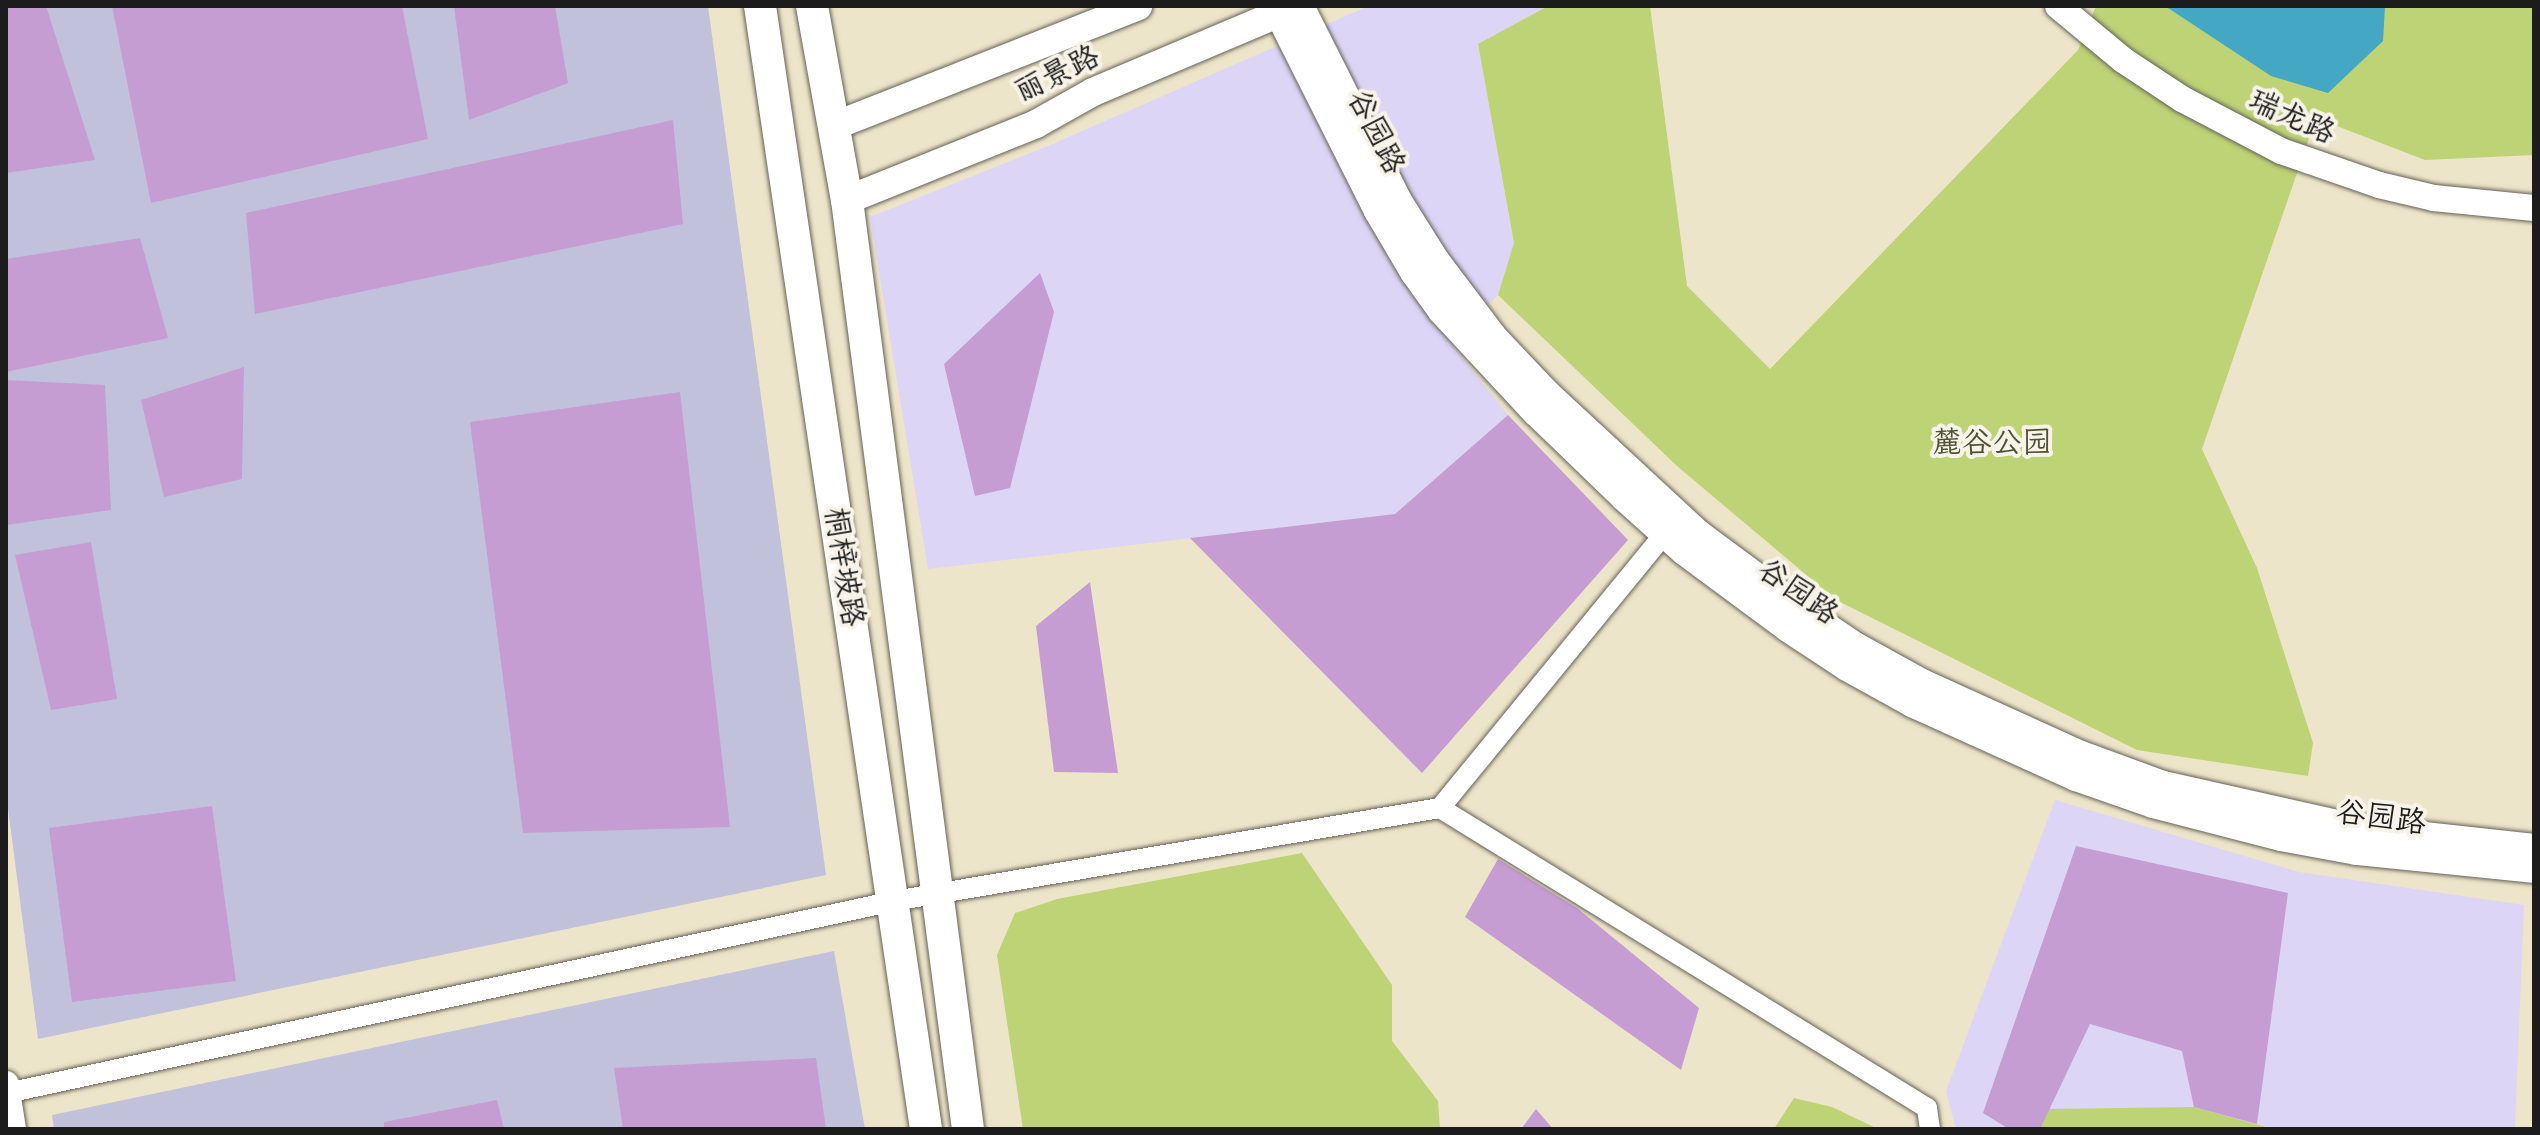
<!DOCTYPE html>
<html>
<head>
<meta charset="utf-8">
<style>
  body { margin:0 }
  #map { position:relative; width:2540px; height:1135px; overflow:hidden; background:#ede5c9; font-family:"Architects Daughter","LXGW WenKai TC",sans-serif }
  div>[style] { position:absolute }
  .built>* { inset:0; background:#dcd5f6 }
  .industrial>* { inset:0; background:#c2c1dc }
  .green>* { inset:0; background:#bed276 }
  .water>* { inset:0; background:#44a7c4 }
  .building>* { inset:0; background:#c59dd2 }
  .roads { filter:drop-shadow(0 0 2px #656259) drop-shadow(0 0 2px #656259) }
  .minor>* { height:20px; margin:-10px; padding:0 10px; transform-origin:10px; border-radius:10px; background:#fff }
  .tertiary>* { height:26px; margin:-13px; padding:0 13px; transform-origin:13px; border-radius:13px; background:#fff }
  .secondary>* { height:28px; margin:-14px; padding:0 14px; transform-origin:14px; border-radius:14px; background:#fff }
  .primary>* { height:32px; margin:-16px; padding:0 16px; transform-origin:16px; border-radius:16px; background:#fff }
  span { translate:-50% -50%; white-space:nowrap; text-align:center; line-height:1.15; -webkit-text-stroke:8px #f7f3e8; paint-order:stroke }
  .street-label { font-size:30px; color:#1c1c1c }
  .park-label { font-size:30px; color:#4d5337 }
  .frame { position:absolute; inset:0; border:8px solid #1c1c1c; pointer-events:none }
</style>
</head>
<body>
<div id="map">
  <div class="built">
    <i style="clip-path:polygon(1369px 6px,1548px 6px,1478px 44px,1514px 244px,1498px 295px,1450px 342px,1508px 415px,1395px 514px,928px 569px,870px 217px,1048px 146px)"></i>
    <i style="clip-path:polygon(2055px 800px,2299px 872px,2524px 905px,2515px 1129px,2273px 1129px,2257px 1124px,2245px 1129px,1956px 1129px,1946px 1091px)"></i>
  </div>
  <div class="industrial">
    <i style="clip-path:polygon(6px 6px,708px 6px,826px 875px,38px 1039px,6px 793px)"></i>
    <i style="clip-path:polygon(834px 951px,865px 1129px,54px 1129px,52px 1115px)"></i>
  </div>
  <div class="green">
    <i style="clip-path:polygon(1548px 6px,1650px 6px,1687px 286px,1770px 369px,2078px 50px,2096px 6px,2534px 6px,2534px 155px,2425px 160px,2316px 118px,2202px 449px,2257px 568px,2313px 743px,2308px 776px,2137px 750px,1836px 600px,1677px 466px,1498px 295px,1514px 243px,1478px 44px)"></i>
    <i style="clip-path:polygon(1302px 853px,1392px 985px,1392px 1041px,1438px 1101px,1440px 1129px,1023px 1129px,997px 955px,1015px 913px,1057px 899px)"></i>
    <i style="clip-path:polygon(1794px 1098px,1832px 1107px,1878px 1129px,1774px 1129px)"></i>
    <i style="clip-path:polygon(2194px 1107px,2273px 1129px,2036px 1129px,2049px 1109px)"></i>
  </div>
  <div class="water">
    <i style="clip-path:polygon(2165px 6px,2385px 6px,2383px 41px,2328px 93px,2271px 76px)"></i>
  </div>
  <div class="building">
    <i style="clip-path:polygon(6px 6px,46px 6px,95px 160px,6px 173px)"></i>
    <i style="clip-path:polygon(112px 6px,402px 6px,428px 139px,151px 203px)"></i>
    <i style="clip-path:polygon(454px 6px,555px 6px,568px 83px,469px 120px)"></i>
    <i style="clip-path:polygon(673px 120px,683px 224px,255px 314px,246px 213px)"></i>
    <i style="clip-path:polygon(140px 238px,168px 338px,6px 372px,6px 259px)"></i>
    <i style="clip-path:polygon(1040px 273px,1054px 312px,1010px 488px,975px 496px,944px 364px)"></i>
    <i style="clip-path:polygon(244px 367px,242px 479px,164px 497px,141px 400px)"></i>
    <i style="clip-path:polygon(6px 380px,105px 385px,111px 510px,6px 525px)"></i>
    <i style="clip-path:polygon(680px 392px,730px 827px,523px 833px,470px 422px)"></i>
    <i style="clip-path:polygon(1508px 415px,1628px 540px,1422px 773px,1190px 538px,1395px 514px)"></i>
    <i style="clip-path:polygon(91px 542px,117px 699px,51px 710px,15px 555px)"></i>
    <i style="clip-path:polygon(1090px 582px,1118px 773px,1054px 772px,1036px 626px)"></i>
    <i style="clip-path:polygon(212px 806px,236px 981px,72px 1002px,49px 828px)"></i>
    <i style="clip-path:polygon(2076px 846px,2288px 893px,2257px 1124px,2194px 1107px,2182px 1051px,2090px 1024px,2040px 1129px,2009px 1129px,1983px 1113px)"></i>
    <i style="clip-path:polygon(1498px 859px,1577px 908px,1699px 1008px,1681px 1070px,1465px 917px)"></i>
    <i style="clip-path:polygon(816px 1058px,826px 1129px,623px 1129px,614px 1068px)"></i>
    <i style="clip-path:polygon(497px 1100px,504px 1129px,384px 1129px,384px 1122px)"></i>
    <i style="clip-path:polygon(1536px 1109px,1553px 1129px,1521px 1129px)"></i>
  </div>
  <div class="roads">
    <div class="minor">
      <i style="left:1440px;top:808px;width:355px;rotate:-50.7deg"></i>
      <i style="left:7px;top:1093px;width:908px;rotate:-12.21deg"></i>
      <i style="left:894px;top:901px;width:554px;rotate:-9.67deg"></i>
      <i style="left:1440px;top:808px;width:572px;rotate:31.63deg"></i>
      <i style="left:1927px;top:1108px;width:21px;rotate:82deg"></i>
    </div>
    <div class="tertiary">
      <i style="left:2058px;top:6px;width:85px;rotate:39.7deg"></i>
      <i style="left:2123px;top:60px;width:71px;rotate:33.5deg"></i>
      <i style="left:2182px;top:99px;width:112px;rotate:27.7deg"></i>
      <i style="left:2281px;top:151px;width:104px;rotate:19.1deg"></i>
      <i style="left:2379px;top:185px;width:57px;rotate:13.3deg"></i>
      <i style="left:2434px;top:198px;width:100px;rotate:5.7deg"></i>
      <i style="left:6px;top:1084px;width:46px;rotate:81.2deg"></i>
    </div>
    <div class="secondary">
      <i style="left:1275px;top:6px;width:229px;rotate:63.3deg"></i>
      <i style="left:1378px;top:211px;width:71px;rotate:59.5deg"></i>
      <i style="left:1414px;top:272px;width:48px;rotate:54.3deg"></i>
      <i style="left:1442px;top:311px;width:138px;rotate:47.1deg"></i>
      <i style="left:1536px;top:412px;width:122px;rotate:44deg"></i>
      <i style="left:1624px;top:497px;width:81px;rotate:42deg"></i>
      <i style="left:1684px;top:551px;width:129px;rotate:36.5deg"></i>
      <i style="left:1788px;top:628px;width:71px;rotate:33.5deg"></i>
      <i style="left:1847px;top:667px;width:77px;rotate:28.9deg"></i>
      <i style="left:1914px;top:704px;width:178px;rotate:24.3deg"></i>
      <i style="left:2076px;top:777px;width:82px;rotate:19.3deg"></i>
      <i style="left:2153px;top:804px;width:132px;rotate:14.5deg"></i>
      <i style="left:2281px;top:837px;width:77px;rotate:10.4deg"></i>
      <i style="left:2357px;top:851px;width:178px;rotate:5.8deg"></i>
      <i style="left:1300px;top:6px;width:218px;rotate:63.3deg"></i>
      <i style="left:1398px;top:201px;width:70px;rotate:57.9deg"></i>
      <i style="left:1435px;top:260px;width:98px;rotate:52.9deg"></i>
      <i style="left:1494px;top:338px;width:76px;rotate:46.6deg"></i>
      <i style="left:1546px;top:393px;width:206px;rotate:42.8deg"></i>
      <i style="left:1697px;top:533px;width:129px;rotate:36.5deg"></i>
      <i style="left:1801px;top:610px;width:65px;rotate:33.7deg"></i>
      <i style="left:1855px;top:646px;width:77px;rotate:28.9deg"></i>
      <i style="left:1922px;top:683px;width:175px;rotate:24.4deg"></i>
      <i style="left:2081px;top:755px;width:87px;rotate:20.1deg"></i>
      <i style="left:2163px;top:785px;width:202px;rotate:12.6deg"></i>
      <i style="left:2360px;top:829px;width:175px;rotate:6.2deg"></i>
      <i style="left:834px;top:126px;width:327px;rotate:-21.5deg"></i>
      <i style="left:847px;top:200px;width:204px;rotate:-21.9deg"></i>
      <i style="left:1036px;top:124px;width:65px;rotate:-29.3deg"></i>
      <i style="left:1093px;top:92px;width:218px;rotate:-22.9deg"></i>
    </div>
    <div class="primary">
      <i style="left:760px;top:6px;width:1135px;rotate:81.59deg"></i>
      <i style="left:812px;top:6px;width:197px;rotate:79.8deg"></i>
      <i style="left:847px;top:200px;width:937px;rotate:82.58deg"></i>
    </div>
  </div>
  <div class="street-label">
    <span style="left:1057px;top:74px;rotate:-26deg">丽景路</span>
    <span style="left:2292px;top:117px;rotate:24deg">瑞龙路</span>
    <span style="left:1376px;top:132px;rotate:63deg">谷园路</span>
    <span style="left:844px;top:567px;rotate:81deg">桐梓坡路</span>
    <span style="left:1798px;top:592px;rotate:35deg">谷园路</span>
    <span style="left:2381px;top:818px;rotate:8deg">谷园路</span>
  </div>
  <div class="park-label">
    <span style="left:1992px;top:443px">麓谷公园</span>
  </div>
  <div class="frame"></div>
</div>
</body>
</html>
